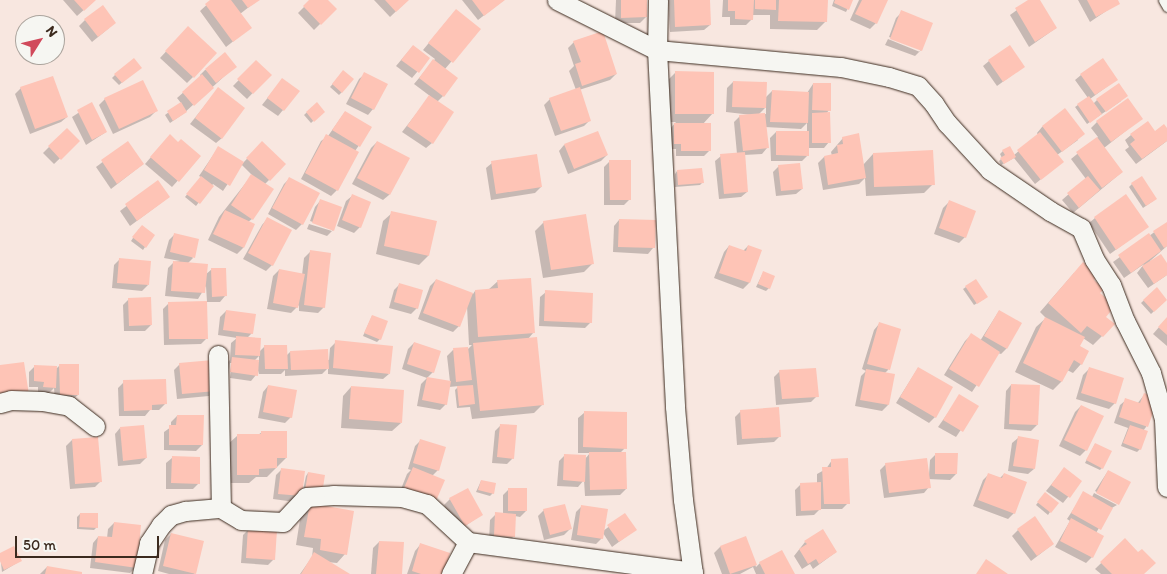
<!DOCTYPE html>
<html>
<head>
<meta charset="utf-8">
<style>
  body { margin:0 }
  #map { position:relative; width:1167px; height:574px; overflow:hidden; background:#f8e7e0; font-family:Itim,sans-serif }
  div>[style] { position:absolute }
  .shadow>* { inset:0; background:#0003 }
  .building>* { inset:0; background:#fec4b6 }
  .roads { filter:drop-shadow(0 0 1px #3b2a1e) drop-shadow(0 0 1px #3b2a1e) }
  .service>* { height:9px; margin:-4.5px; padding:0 4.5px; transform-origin:4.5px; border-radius:4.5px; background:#f6f6f2 }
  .minor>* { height:19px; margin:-9.5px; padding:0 9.5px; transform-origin:9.5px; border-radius:9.5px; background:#f6f6f2 }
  span { translate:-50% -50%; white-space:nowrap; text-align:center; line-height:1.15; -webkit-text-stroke:4px #f6f6f2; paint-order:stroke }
  .north { position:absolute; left:15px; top:15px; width:50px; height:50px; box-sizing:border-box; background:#f6f6f2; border:1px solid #aba49d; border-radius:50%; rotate:54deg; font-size:14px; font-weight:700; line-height:20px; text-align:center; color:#3b2a1e }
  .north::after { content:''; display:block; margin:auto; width:18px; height:22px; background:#d1495b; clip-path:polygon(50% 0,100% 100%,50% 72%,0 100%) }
  .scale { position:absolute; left:15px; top:536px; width:144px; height:22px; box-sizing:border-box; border:2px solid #3b2a1e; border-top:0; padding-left:6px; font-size:15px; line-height:18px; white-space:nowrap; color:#3b2a1e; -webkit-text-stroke:4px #f6f6f2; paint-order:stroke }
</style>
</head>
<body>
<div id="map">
  <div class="shadow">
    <i style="clip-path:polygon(63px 0,95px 0,77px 16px)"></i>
    <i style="clip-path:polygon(212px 0,258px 0,240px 14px,250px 28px,226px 47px,200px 11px)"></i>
    <i style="clip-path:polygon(311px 0,327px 0,335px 9px,314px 30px,298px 13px)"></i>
    <i style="clip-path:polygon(374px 0,408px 0,390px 17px)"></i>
    <i style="clip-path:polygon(462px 0,504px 0,478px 20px)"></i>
    <i style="clip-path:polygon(645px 0,646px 17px,640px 23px,615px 23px,616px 0)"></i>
    <i style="clip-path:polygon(668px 0,709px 0,710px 25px,704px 30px,670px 32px)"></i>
    <i style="clip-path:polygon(723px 0,826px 0,826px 21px,817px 30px,770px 29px,770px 15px,752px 15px,752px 19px,746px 25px,730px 25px,730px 17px,722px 17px)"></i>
    <i style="clip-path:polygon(834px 0,852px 0,846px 12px,832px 6px)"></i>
    <i style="clip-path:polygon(859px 0,886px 0,876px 23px,870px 29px,850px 20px)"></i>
    <i style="clip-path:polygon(1031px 0,1038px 0,1056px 28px,1029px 47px,1010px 15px)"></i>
    <i style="clip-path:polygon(1078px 0,1117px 0,1118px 3px,1090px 22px)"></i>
    <i style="clip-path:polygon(902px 12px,921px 50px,915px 56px,885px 45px,888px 39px,920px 52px,920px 49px,889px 37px,896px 18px)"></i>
    <i style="clip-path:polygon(451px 16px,479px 29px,445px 69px,443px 96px,437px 102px,432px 143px,426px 148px,402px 132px,430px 96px,414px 84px,435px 59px,423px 50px)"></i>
    <i style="clip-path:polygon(85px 20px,109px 28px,92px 42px,79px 26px)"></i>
    <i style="clip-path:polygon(183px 33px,193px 77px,187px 83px,160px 58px)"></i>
    <i style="clip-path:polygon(574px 42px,616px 74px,610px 80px,579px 90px,590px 120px,584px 126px,555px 136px,544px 105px,550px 99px,576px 90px,569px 71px,574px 66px,568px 48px)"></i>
    <i style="clip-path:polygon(413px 46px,429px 58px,412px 78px,396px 66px)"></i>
    <i style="clip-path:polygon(989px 61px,1023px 67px,997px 86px,983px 66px)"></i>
    <i style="clip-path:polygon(256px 62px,270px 75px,247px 99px,233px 86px)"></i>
    <i style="clip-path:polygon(137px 70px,119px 85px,112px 78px,115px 75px)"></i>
    <i style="clip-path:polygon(205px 70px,229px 72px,183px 114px,170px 123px,165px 115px,181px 103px,177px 98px,201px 77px,200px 75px)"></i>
    <i style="clip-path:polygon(343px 72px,342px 92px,339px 95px,330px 87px)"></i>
    <i style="clip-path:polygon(675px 73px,713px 113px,702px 125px,710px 150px,704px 156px,676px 156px,676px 149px,669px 149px,669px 130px,676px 122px,667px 122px,667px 81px)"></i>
    <i style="clip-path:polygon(365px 74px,373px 109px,368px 115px,346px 104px,359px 79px)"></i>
    <i style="clip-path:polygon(1081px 75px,1116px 80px,1090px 99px,1093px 104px,1097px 100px,1121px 101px,1087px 124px,1075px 107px,1088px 98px,1075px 80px)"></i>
    <i style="clip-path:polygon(evenodd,733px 82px,765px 98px,772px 91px,807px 93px,813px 84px,829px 110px,826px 114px,829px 142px,824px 148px,808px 148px,808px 155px,802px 161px,771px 161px,770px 138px,776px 132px,807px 132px,807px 123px,801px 129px,765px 127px,767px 148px,762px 154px,744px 155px,747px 192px,741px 197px,719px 199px,715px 161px,721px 156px,737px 154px,734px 122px,740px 116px,752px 115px,726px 112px,727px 88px,733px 82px,766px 107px,766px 114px,758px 115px,766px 107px)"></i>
    <i style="clip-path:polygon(277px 86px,298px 92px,278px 116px,262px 105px)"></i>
    <i style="clip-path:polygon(21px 88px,67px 117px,61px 122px,30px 134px,15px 94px)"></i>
    <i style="clip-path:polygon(218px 89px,222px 138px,216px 143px,190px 124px)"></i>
    <i style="clip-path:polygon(105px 99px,156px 111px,150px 117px,113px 134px,99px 105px)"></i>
    <i style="clip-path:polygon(92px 104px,106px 132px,86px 145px,72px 117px)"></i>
    <i style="clip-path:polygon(316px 104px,323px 112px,311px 123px,304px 115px)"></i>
    <i style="clip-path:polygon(1065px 110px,1078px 140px,1057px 155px,1056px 167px,1035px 184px,1014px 158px,1001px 165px,999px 161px,1002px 158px,1000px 154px,1003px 151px,1010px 148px,1014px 155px,1038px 135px,1037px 133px,1042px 127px)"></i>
    <i style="clip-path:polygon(345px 112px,371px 128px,355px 151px,337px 190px,331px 196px,301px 179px,321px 141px,328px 136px)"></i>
    <i style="clip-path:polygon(1142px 118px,1104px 148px,1122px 172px,1073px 213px,1062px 200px,1086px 179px,1071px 159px,1098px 137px,1091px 128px,1097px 122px)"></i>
    <i style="clip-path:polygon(67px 129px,78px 141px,54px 164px,43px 153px)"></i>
    <i style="clip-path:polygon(1167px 130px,1167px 141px,1136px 164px,1125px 150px,1129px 147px,1125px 140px,1131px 135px)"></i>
    <i style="clip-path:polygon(843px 138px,863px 165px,873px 154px,933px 184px,924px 193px,866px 196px,865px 178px,859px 184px,823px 190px,818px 163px,824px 157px,832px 156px,831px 152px)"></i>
    <i style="clip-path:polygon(164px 142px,178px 143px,199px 157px,172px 187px,145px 164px)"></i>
    <i style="clip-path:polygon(377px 142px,408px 159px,389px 195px,383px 200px,352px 184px,371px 148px)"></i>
    <i style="clip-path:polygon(128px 143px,143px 164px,111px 189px,96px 167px)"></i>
    <i style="clip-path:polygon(262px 143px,285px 164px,265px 184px,252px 219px,248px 222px,253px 225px,243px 248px,237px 254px,208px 240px,219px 217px,252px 175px,241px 164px,223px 191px,213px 184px,196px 206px,185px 197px,201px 177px,199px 176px,218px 148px,243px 163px)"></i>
    <i style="clip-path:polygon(564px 145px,607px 155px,601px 161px,568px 174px,559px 151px)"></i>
    <i style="clip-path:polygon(610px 161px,630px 199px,624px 205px,604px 205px,604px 167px)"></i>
    <i style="clip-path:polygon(492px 163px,541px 187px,535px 193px,491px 200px,486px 168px)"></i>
    <i style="clip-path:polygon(779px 166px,802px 189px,796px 194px,776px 196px,773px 172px)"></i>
    <i style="clip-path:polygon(677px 171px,702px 183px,700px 185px,675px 187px,675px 174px)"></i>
    <i style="clip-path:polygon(290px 178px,302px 224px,296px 230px,268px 214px,284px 184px)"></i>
    <i style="clip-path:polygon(158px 182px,169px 197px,130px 226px,120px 211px)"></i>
    <i style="clip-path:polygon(1132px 184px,1153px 201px,1143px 208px,1129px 187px)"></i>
    <i style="clip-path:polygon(352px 196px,360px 227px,354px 233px,337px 226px,346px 201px)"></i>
    <i style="clip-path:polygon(320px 201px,333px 230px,327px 236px,307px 229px,309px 224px,332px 231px,332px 229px,310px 221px,315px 207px)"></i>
    <i style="clip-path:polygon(949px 202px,965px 237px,959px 243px,934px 234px,943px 208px)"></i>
    <i style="clip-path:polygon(392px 213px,435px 222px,428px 256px,419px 265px,376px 254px,383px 221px)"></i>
    <i style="clip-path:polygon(1095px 218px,1147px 227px,1110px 254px,1089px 223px)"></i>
    <i style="clip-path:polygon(267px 219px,272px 265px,266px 271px,243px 259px,262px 225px)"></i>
    <i style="clip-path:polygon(619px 220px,653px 248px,648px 254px,613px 252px,614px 226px)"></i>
    <i style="clip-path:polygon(544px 222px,593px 263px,584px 272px,543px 278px,535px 231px)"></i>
    <i style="clip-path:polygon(1167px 223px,1167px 246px,1150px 261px,1167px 266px,1167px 275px,1148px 288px,1137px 273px,1144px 264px,1124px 278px,1113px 262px)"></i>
    <i style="clip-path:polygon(139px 229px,145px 247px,143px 250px,131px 241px)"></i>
    <i style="clip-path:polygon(175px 234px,193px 258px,187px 264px,205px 275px,212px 269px,225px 296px,220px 302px,207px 302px,206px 286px,198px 299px,165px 296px,168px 268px,174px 262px,180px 261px,164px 258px,169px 240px)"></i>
    <i style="clip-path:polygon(729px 246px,743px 251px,748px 246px,760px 251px,749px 283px,743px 289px,714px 278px,724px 252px)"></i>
    <i style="clip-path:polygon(310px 252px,324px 307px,318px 313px,299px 311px,299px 305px,291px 313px,267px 309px,273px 276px,279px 270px,302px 275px,304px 258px)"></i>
    <i style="clip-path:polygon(120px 259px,148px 285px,142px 291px,112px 288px,114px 265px)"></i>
    <i style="clip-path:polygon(763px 273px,769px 288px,766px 291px,756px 287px)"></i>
    <i style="clip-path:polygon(1074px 273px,1092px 280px,1098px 293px,1102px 336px,1093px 345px,1083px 338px,1078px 347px,1081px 364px,1073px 373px,1067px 370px,1061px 382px,1053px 390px,1015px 372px,1036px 327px,1046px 318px,1040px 312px)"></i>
    <i style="clip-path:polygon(436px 280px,473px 294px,475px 291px,488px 290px,498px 281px,533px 333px,528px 339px,543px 404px,534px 413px,472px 419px,470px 407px,457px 408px,455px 390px,459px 386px,449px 387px,446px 404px,440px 410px,417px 406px,421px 384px,427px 378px,450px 382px,447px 356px,453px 350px,467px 350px,472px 345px,469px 345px,467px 306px,459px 326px,453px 332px,418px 319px,430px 286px)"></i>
    <i style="clip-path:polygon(399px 285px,417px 308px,411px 314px,389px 308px,394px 290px)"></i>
    <i style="clip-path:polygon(966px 287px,984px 299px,974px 305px,963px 289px)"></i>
    <i style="clip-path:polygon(1156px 289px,1166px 300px,1151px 314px,1141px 303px)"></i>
    <i style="clip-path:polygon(546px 292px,591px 322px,585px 328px,539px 326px,540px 297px)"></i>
    <i style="clip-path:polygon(129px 299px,151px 325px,145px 331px,124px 331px,123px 305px)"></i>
    <i style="clip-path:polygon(169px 303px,207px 338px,201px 344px,164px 345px,163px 309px)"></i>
    <i style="clip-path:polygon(evenodd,226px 311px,252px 333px,247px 338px,259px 352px,265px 346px,286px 356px,290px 352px,329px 360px,330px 348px,336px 342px,389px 374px,383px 379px,328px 374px,328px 368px,322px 374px,285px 376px,285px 370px,281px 374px,259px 374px,257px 367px,256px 375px,251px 381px,230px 378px,232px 363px,230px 363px,228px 378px,225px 378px,226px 364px,230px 360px,231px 343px,237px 338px,218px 335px,220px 317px,226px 311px,259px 356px,259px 362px,254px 361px,259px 356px)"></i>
    <i style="clip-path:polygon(999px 311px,1020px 323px,1006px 349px,1001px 354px,998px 353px,972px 392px,944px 375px,965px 341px,971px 335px,980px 341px)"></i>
    <i style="clip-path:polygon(372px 316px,380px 339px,377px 342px,363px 336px)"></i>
    <i style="clip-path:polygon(1167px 318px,1167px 346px,1153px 334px)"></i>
    <i style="clip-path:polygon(879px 324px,900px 330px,888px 370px,884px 374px,893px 375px,888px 405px,882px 411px,855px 406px,861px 376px,866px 371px,862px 369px,874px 330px)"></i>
    <i style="clip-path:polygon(414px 343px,433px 372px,427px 378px,402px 369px,408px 349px)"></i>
    <i style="clip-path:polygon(180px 364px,214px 391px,209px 396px,177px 399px,174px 370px)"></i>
    <i style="clip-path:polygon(60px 365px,78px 395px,72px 400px,55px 400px,54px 388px,49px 393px,38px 393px,38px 387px,29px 387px,29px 372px,35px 366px,57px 368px)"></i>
    <i style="clip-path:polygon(918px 368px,935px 417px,929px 423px,896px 403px)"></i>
    <i style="clip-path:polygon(1089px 369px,1115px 403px,1109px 409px,1076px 399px,1083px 375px)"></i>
    <i style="clip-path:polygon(780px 371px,817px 396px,811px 402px,776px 405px,774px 377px)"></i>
    <i style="clip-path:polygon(124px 382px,165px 404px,159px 410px,150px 410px,145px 416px,119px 416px,118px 388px)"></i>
    <i style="clip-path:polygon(1011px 385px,1037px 425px,1031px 431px,1004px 429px,1006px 391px)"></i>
    <i style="clip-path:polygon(268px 386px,291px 417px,285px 423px,258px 418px,263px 392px)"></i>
    <i style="clip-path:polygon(351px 387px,401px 423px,392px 431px,341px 428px,343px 396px)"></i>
    <i style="clip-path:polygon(1144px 395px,1156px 399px,1146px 427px,1143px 431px,1140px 449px,1137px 452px,1121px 446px,1128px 428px,1114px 423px,1120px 405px,1126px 400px,1137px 404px)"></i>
    <i style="clip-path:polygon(960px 396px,977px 406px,956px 437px,938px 427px)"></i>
    <i style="clip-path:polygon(1081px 406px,1102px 417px,1086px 450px,1080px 456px,1059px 446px,1075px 412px)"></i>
    <i style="clip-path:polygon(741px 411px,780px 436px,774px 442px,737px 445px,735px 417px)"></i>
    <i style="clip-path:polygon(584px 413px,625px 448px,620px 453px,626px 489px,620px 495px,585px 496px,584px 480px,578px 487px,557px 486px,559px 461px,565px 455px,585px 459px,590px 453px,578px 453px,578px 418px)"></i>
    <i style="clip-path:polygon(177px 416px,202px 445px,196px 451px,164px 450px,164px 432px,171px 427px,171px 422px)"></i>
    <i style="clip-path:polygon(501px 425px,513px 458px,507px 464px,492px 463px,495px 431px)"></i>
    <i style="clip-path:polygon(120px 428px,146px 458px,140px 464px,118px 466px,115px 434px)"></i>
    <i style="clip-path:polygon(262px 432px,286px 458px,267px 477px,256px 477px,249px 483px,229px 483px,228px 444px,237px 436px,258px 435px)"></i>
    <i style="clip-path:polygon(97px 438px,101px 481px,95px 487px,70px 489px,66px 446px,72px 440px)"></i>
    <i style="clip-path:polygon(1018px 438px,1034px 469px,1028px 474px,1008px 471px,1012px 443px)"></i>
    <i style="clip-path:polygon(421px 440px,438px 470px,432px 476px,399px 494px,407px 474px,411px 470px,408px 469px,415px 446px)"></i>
    <i style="clip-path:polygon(1095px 444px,1102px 468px,1100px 470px,1085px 463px)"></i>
    <i style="clip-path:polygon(936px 454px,956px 474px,950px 480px,928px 479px,929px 487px,924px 493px,884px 498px,880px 470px,886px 464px,929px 475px,930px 460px)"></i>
    <i style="clip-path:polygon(172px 458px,199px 483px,193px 489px,166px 489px,166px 463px)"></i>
    <i style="clip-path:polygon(832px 460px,848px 503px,842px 509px,820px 509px,814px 515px,796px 516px,795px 490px,801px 484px,817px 484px,817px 474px,826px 469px)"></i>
    <i style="clip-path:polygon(282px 469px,301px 489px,303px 490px,306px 476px,308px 473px,323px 476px,295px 502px,273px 499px,276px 475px)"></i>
    <i style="clip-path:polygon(1064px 469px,1081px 481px,1063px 503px,1046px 491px)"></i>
    <i style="clip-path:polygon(1108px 471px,1129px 483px,1118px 504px,1095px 491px)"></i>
    <i style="clip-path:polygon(989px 474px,1000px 478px,1004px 474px,1014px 513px,1008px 519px,973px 506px,983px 480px)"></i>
    <i style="clip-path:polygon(481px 481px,493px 493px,490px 496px,476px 492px)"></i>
    <i style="clip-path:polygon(509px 489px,526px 511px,520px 517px,515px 516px,514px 536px,508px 542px,489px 541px,490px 520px,496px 514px,503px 514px,503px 495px)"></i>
    <i style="clip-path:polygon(1084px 493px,1092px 497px,1094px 493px,1117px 505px,1110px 509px,1096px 533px,1092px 557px,1086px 563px,1055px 547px,1070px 521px,1067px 519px)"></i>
    <i style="clip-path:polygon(1043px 496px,1050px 512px,1048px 515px,1036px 505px)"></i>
    <i style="clip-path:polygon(450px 499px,481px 515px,458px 531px,444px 505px)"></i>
    <i style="clip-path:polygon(310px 504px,345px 554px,337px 563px,327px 562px,347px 574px,300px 574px,312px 557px,313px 548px,296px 545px,301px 513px)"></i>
    <i style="clip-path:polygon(582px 506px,603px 531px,625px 515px,635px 530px,612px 547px,603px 533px,602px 538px,596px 544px,571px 540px,576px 512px)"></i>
    <i style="clip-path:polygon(544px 510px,570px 529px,564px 535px,544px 540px,538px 516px)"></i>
    <i style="clip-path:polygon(80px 514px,97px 527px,94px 530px,77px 529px,77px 517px)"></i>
    <i style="clip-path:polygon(114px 523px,136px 567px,130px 573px,90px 568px,93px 543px,98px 537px,107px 538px,108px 529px)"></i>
    <i style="clip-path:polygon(249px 529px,274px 559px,268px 565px,241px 563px,243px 535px)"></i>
    <i style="clip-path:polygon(1018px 530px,1053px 544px,1031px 561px,1012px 536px)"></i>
    <i style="clip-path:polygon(171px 534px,195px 573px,194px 574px,169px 574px,158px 571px,165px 540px)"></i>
    <i style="clip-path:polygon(746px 538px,756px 567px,760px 563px,793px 574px,756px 574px,753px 567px,740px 574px,722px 574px,714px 553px,720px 547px)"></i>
    <i style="clip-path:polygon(1125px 540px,1142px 574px,1101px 574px,1095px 569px)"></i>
    <i style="clip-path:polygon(379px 542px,401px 574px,371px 574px,373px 548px)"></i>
    <i style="clip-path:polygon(805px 542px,836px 552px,813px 569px,810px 564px,802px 569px,794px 556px)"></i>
    <i style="clip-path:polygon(420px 545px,442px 574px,407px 574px,415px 551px)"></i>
    <i style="clip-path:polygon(0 554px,20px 561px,2px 572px)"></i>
    <i style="clip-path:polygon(47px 567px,80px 574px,40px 574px)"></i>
  </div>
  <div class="building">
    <i style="clip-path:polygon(74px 0,96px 0,84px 11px)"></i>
    <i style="clip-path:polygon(210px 0,231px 0,252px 28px,233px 42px,205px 4px)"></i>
    <i style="clip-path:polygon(242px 0,260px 0,248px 8px)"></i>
    <i style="clip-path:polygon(309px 0,328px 0,337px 9px,321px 25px,303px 6px)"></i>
    <i style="clip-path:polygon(385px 0,409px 0,396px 12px)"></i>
    <i style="clip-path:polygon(472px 0,505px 0,484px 16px)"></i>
    <i style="clip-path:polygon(621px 0,647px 0,647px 17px,621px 18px)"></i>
    <i style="clip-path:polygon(674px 0,710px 0,711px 25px,675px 27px)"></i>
    <i style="clip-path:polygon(728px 0,754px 0,753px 20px,735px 19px,735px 11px,728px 11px)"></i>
    <i style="clip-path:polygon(755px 0,776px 0,776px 10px,755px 9px)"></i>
    <i style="clip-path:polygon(779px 0,828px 0,827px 22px,778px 21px)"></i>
    <i style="clip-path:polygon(835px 0,853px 0,849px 10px,834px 3px)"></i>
    <i style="clip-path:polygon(862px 0,888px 0,877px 24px,855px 14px)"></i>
    <i style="clip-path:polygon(1028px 0,1040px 0,1057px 28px,1035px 42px,1015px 8px)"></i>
    <i style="clip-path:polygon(1087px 0,1118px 0,1120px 4px,1096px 17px)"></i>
    <i style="clip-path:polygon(103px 5px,116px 23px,98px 37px,84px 19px)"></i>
    <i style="clip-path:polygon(456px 9px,481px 29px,453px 63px,428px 43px)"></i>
    <i style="clip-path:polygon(901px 10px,933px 23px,922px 51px,890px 39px)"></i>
    <i style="clip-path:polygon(188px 26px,217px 53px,194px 78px,165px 51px)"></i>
    <i style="clip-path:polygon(603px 31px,617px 74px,582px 86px,575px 64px,581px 62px,573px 41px)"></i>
    <i style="clip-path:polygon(413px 45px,430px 58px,419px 73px,401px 60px)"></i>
    <i style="clip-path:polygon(1010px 45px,1025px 67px,1003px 82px,988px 60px)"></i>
    <i style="clip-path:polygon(225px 52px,237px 67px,216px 83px,205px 69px)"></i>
    <i style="clip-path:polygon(134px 58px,142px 68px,122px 83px,114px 74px)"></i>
    <i style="clip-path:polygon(1103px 58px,1118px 80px,1095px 95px,1080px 74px)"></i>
    <i style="clip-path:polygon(433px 59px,458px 78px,444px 97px,419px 78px)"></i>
    <i style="clip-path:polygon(256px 60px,272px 75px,253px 94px,237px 79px)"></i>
    <i style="clip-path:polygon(343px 70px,354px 79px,342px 93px,332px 84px)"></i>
    <i style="clip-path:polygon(675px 71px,714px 72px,714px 114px,675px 114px)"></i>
    <i style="clip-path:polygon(364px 72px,388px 84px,374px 110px,351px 98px)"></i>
    <i style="clip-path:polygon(202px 74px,214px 88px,194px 106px,182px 92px)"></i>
    <i style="clip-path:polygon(53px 76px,68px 117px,35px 129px,20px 87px)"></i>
    <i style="clip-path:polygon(282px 78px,300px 91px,284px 111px,267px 98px)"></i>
    <i style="clip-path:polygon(143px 80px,158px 111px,119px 129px,104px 98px)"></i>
    <i style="clip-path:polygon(733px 81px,767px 82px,766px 108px,732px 107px)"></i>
    <i style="clip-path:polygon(813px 83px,831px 83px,831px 111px,812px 110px)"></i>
    <i style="clip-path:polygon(1119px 83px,1128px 96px,1106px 112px,1096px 99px)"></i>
    <i style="clip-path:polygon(218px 87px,245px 108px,222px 139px,195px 118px)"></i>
    <i style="clip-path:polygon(580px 87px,591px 121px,561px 131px,549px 98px)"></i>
    <i style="clip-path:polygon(772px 90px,809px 92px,808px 123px,770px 122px)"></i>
    <i style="clip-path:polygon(429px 95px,454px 112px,433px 144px,407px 126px)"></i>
    <i style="clip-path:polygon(1089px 96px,1102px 114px,1090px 123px,1077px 104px)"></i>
    <i style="clip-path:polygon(1128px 98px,1143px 119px,1111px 142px,1096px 121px)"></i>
    <i style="clip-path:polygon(92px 102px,107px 132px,92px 140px,77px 110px)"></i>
    <i style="clip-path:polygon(181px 102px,187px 112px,173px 121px,167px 111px)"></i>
    <i style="clip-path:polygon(317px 102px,325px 112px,314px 122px,306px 112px)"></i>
    <i style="clip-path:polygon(1065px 108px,1085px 134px,1062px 152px,1042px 126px)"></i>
    <i style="clip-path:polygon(345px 111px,372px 127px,360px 147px,332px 130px)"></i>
    <i style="clip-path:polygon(830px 112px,831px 143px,812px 143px,812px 113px)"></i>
    <i style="clip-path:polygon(765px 113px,769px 148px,743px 151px,739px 115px)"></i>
    <i style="clip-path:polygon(1148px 121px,1155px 131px,1164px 124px,1167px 128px,1167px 141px,1142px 159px,1130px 144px,1135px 140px,1130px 134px)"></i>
    <i style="clip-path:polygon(674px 123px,711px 123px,711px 151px,681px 151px,681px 144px,674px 144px)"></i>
    <i style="clip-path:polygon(67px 128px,80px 141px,61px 160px,48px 146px)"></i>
    <i style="clip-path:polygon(598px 131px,608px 155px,574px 169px,564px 144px)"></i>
    <i style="clip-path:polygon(776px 131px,809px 131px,809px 156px,776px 155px)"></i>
    <i style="clip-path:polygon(1040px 132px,1064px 162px,1041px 180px,1017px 150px)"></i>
    <i style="clip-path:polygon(859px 133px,866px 178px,828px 185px,824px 156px,838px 153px,837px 145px,843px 144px,842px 137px)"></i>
    <i style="clip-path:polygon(170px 134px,178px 142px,181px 139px,201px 156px,179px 182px,150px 157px)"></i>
    <i style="clip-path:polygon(326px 134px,359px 152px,338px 191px,305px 173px)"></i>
    <i style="clip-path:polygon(1097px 137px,1123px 172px,1102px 188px,1076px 152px)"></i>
    <i style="clip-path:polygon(128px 141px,144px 164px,117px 184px,101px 160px)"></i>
    <i style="clip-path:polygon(262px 141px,286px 164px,270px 181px,246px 158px)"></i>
    <i style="clip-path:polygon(377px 141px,410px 158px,390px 195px,357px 178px)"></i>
    <i style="clip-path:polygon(218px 146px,244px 162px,230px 186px,204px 170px)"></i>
    <i style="clip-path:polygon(1010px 146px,1016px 157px,1004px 164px,1000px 158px,1005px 155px,1002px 150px)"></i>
    <i style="clip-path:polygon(933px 150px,935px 185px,874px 187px,873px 153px)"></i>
    <i style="clip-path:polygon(745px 152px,748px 192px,724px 194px,720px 154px)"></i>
    <i style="clip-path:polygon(537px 154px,542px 187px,496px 194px,491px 161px)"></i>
    <i style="clip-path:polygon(609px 160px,631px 160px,631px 200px,610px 200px)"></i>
    <i style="clip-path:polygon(800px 163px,803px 189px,781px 191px,778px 165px)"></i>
    <i style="clip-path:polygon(702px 168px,704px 183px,678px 185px,677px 170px)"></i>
    <i style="clip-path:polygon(251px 174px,274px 189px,253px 220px,231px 205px)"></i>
    <i style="clip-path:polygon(201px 176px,214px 186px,200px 204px,186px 194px)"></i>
    <i style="clip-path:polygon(1088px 176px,1100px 190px,1079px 208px,1067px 193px)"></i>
    <i style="clip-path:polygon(1142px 176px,1157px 199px,1146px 206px,1131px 183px)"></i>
    <i style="clip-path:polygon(289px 177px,320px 193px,303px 225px,272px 208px)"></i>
    <i style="clip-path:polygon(158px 180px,170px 197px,137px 221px,125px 204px)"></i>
    <i style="clip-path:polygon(352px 194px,371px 202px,361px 228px,342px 220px)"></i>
    <i style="clip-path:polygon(1126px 194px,1149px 227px,1116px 250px,1094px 217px)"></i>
    <i style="clip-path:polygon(320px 199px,342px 207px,334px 231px,312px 223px)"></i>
    <i style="clip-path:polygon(949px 200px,976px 211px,966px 238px,939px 228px)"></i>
    <i style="clip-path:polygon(225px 210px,255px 224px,244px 248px,213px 234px)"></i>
    <i style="clip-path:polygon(391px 211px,437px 221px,429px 256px,384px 246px)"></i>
    <i style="clip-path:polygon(586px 214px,594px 264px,551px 270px,543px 221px)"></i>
    <i style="clip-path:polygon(267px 217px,292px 230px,273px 266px,248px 253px)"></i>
    <i style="clip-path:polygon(619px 219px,656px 220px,655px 248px,618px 247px)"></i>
    <i style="clip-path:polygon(1167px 222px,1167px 246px,1164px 248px,1153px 231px)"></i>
    <i style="clip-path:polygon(142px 225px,155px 235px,146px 248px,132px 237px)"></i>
    <i style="clip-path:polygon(174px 233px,199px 239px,195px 258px,170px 252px)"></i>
    <i style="clip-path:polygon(1149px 233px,1161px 251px,1131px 273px,1118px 255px)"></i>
    <i style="clip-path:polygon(729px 245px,746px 251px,748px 245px,762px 250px,750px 283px,719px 273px)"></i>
    <i style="clip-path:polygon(310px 250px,331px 253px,325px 308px,304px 305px)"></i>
    <i style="clip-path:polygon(1161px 254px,1167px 263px,1167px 275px,1154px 284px,1142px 266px)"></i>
    <i style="clip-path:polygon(119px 258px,151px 261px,149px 285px,117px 283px)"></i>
    <i style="clip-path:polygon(173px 261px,208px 264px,205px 293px,171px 291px)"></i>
    <i style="clip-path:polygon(1083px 262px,1098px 275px,1094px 280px,1104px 289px,1100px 293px,1115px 306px,1106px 317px,1115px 324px,1103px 337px,1087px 326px,1081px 333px,1048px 303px)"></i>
    <i style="clip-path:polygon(211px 268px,226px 268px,227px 296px,212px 297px)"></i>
    <i style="clip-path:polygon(279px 269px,305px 274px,298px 308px,273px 303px)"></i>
    <i style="clip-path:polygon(763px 271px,775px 276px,770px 289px,758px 284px)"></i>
    <i style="clip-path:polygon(531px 278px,535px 333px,478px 337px,475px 290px,498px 288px,497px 280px)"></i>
    <i style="clip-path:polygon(436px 279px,473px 293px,460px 327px,423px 313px)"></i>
    <i style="clip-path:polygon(976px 279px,988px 297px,977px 304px,965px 286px)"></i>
    <i style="clip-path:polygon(399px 283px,423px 290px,418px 309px,394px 302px)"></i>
    <i style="clip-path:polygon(1157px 287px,1167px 300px,1154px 312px,1143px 300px)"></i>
    <i style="clip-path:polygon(545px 290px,593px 293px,592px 323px,544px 321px)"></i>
    <i style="clip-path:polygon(151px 297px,152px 325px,129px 326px,128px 298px)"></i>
    <i style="clip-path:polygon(207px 301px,208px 339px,169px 339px,168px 302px)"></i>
    <i style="clip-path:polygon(226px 310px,256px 314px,253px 334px,223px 330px)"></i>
    <i style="clip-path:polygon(999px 310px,1022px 323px,1007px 349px,984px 336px)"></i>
    <i style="clip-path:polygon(372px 315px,388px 321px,381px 340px,364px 333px)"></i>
    <i style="clip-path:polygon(1045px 317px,1085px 337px,1080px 346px,1089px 351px,1082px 365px,1074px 360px,1062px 382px,1023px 363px)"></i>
    <i style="clip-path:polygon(1167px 317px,1167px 335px,1158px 327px)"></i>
    <i style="clip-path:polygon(879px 322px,901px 329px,890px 370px,867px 364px)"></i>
    <i style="clip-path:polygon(971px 333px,1000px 352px,979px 387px,949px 369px)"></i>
    <i style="clip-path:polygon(236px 336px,261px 338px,260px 356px,235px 355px)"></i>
    <i style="clip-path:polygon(537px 337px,544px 405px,480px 411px,473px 343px)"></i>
    <i style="clip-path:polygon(335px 340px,393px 346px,390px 374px,333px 368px)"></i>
    <i style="clip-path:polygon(414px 342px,441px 351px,434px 373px,407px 364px)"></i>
    <i style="clip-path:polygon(264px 345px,287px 345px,288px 369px,265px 369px)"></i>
    <i style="clip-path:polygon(468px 347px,472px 380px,456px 382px,453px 348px)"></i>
    <i style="clip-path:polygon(328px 349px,329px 369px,291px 370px,290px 351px)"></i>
    <i style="clip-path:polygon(232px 357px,259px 360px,258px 376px,230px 372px)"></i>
    <i style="clip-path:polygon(213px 360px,216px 391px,182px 394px,179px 363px)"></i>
    <i style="clip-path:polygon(24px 362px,29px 395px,0 399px,0 365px)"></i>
    <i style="clip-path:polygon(59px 364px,79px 364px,79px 395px,60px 395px)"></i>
    <i style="clip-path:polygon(34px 365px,57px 366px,56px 388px,43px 387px,44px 382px,34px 381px)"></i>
    <i style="clip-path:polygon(918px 367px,953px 387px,936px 418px,900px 397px)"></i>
    <i style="clip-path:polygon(1089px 367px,1124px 378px,1116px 404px,1081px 393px)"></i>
    <i style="clip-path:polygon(816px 368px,819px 397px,782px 399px,779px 370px)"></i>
    <i style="clip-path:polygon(866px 369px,895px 374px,889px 405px,860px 400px)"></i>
    <i style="clip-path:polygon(427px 377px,451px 381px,447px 405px,422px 400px)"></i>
    <i style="clip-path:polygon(166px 379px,167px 404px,152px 405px,152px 410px,124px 411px,123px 380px)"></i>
    <i style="clip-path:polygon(1011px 384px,1040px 385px,1038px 425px,1009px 424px)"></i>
    <i style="clip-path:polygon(268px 385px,297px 390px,292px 418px,263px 412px)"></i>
    <i style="clip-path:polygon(473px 385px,475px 404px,459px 406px,457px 386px)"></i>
    <i style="clip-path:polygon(351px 386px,404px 390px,402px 423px,349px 419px)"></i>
    <i style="clip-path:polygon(1144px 393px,1158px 398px,1148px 427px,1119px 417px,1125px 398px,1140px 403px)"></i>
    <i style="clip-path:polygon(959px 394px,979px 406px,963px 432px,943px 420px)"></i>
    <i style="clip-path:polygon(1081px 405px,1104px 416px,1087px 451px,1064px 440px)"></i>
    <i style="clip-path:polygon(779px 407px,781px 437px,742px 439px,740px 410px)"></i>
    <i style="clip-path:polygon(584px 411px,627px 412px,627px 449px,583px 447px)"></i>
    <i style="clip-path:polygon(177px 415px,204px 415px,203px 445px,169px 445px,169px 425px,176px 425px)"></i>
    <i style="clip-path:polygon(500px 424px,517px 425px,514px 459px,497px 457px)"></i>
    <i style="clip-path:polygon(144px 425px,147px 458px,123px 461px,120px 427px)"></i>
    <i style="clip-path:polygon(1130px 425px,1148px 431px,1141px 450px,1123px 443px)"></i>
    <i style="clip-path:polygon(261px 431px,287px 431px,287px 458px,277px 458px,277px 468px,259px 469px,259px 475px,237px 475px,237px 434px,261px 434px)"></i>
    <i style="clip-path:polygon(1018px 436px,1039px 440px,1035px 469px,1013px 466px)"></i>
    <i style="clip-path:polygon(98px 437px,102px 482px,75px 484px,72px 439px)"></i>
    <i style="clip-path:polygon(420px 439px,446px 447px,439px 471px,413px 463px)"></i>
    <i style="clip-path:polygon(1095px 443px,1112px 451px,1103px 469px,1086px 460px)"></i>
    <i style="clip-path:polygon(589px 452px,626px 452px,627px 489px,590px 490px)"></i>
    <i style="clip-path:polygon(935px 453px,958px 453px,957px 474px,935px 474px)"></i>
    <i style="clip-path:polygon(564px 454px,586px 455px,585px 482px,563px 480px)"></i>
    <i style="clip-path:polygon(172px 456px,200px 457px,200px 484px,171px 483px)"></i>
    <i style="clip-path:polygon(848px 458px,850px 504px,824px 504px,822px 467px,831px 467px,831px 459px)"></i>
    <i style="clip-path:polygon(927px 458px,931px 488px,889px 493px,885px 463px)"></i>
    <i style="clip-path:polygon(413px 467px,445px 480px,436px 501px,404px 488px)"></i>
    <i style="clip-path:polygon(1064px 467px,1082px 481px,1070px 498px,1051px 485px)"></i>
    <i style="clip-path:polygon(281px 468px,305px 471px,302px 496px,278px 494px)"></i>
    <i style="clip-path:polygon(1108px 470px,1131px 482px,1119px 505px,1096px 493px)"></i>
    <i style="clip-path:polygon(308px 472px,325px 475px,322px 494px,305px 491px)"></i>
    <i style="clip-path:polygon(988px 473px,1002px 478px,1004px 473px,1027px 482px,1015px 514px,978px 500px)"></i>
    <i style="clip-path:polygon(481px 480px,496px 483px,494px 494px,478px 490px)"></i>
    <i style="clip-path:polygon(821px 482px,821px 510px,801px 511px,800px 483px)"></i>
    <i style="clip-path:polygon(468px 488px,483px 515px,465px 526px,449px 498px)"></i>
    <i style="clip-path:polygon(508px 488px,527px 488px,527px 511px,508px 511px)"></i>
    <i style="clip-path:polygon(1083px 491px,1113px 508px,1101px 530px,1071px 513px)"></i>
    <i style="clip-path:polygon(1045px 492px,1059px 503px,1051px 513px,1037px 502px)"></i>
    <i style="clip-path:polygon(310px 503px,354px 511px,347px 555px,320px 550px,321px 539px,304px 537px)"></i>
    <i style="clip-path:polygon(565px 504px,572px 529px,550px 535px,543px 509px)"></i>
    <i style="clip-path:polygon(581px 505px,608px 509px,603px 539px,577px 535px)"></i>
    <i style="clip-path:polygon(495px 512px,516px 514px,515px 537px,494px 536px)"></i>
    <i style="clip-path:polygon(80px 513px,98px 513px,98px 528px,79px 527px)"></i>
    <i style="clip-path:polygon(625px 513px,637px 530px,619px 542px,607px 525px)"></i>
    <i style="clip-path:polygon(1035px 516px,1054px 544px,1037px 556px,1017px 529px)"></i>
    <i style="clip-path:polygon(1071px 518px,1104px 536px,1093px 558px,1060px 541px)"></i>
    <i style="clip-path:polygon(114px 522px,141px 525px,137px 568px,95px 562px,98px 536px,112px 537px)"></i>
    <i style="clip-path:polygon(248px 528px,277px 530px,275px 560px,246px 558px)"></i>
    <i style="clip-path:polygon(823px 529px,837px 552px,819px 564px,816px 559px,808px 564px,799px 549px,807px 544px,804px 541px)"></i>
    <i style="clip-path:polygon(171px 533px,204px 541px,196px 574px,163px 566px)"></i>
    <i style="clip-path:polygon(746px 536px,757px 565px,730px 574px,720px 546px)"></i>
    <i style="clip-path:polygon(1125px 538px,1138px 552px,1142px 549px,1156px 563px,1144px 574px,1112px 574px,1100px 562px)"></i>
    <i style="clip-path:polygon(379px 541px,404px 542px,402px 574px,376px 574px)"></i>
    <i style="clip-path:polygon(420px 543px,450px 553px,444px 574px,421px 574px,412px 571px)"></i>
    <i style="clip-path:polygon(14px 546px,22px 561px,4px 570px,0 561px,0 553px)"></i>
    <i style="clip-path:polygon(782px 550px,795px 574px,765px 574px,759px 562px)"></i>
    <i style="clip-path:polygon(314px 552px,350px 574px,301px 574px)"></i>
    <i style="clip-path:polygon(986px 559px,1008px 574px,976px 574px)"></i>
    <i style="clip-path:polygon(47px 566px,82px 572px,82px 574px,45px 574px)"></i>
  </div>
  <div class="roads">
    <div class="service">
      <i style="left:1163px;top:0;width:8px;rotate:60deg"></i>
    </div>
    <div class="minor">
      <i style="left:557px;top:0;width:112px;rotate:26.6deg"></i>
      <i style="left:657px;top:50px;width:185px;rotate:5.3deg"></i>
      <i style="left:841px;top:67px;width:49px;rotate:11.8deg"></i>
      <i style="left:889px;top:77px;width:30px;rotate:17deg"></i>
      <i style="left:918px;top:86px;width:24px;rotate:48deg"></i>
      <i style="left:934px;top:104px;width:23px;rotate:56deg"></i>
      <i style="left:947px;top:123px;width:64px;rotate:47.5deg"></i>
      <i style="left:990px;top:170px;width:73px;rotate:34.3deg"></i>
      <i style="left:1050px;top:211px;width:35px;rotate:29deg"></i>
      <i style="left:1081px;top:228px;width:34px;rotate:67deg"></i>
      <i style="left:1094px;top:259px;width:31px;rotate:57deg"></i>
      <i style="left:1111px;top:285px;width:39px;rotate:69deg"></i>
      <i style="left:1125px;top:321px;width:58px;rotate:63.4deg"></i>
      <i style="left:1151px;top:373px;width:48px;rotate:74.2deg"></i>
      <i style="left:1164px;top:419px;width:68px;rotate:87.5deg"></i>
      <i style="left:658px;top:0;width:50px;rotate:91.1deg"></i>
      <i style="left:657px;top:50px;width:357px;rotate:87.1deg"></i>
      <i style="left:675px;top:407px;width:93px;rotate:85.1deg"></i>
      <i style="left:683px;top:500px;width:75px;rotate:82.3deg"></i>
      <i style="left:218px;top:355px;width:153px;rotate:88.9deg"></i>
      <i style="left:221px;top:508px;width:23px;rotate:31deg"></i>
      <i style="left:241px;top:520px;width:42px;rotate:2.7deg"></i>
      <i style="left:283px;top:522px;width:34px;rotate:-47deg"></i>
      <i style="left:306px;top:497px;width:27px;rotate:-4deg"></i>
      <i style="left:333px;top:495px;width:69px;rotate:1.7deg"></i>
      <i style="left:402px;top:497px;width:26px;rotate:16deg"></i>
      <i style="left:427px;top:504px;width:56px;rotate:42.8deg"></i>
      <i style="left:0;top:403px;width:11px;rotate:-15deg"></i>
      <i style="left:11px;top:400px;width:31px;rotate:2deg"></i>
      <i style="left:42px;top:401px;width:27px;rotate:10deg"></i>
      <i style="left:69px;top:406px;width:33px;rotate:38deg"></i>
      <i style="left:142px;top:574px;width:32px;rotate:-77deg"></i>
      <i style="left:149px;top:543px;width:22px;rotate:-56deg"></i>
      <i style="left:161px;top:525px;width:14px;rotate:-45deg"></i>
      <i style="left:171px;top:515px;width:15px;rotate:-16deg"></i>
      <i style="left:185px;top:511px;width:36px;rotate:-5deg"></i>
      <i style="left:451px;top:574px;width:36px;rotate:-62deg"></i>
      <i style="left:468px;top:542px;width:227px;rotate:7.6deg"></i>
    </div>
  </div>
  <div class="north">N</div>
  <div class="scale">50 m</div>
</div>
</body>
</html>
